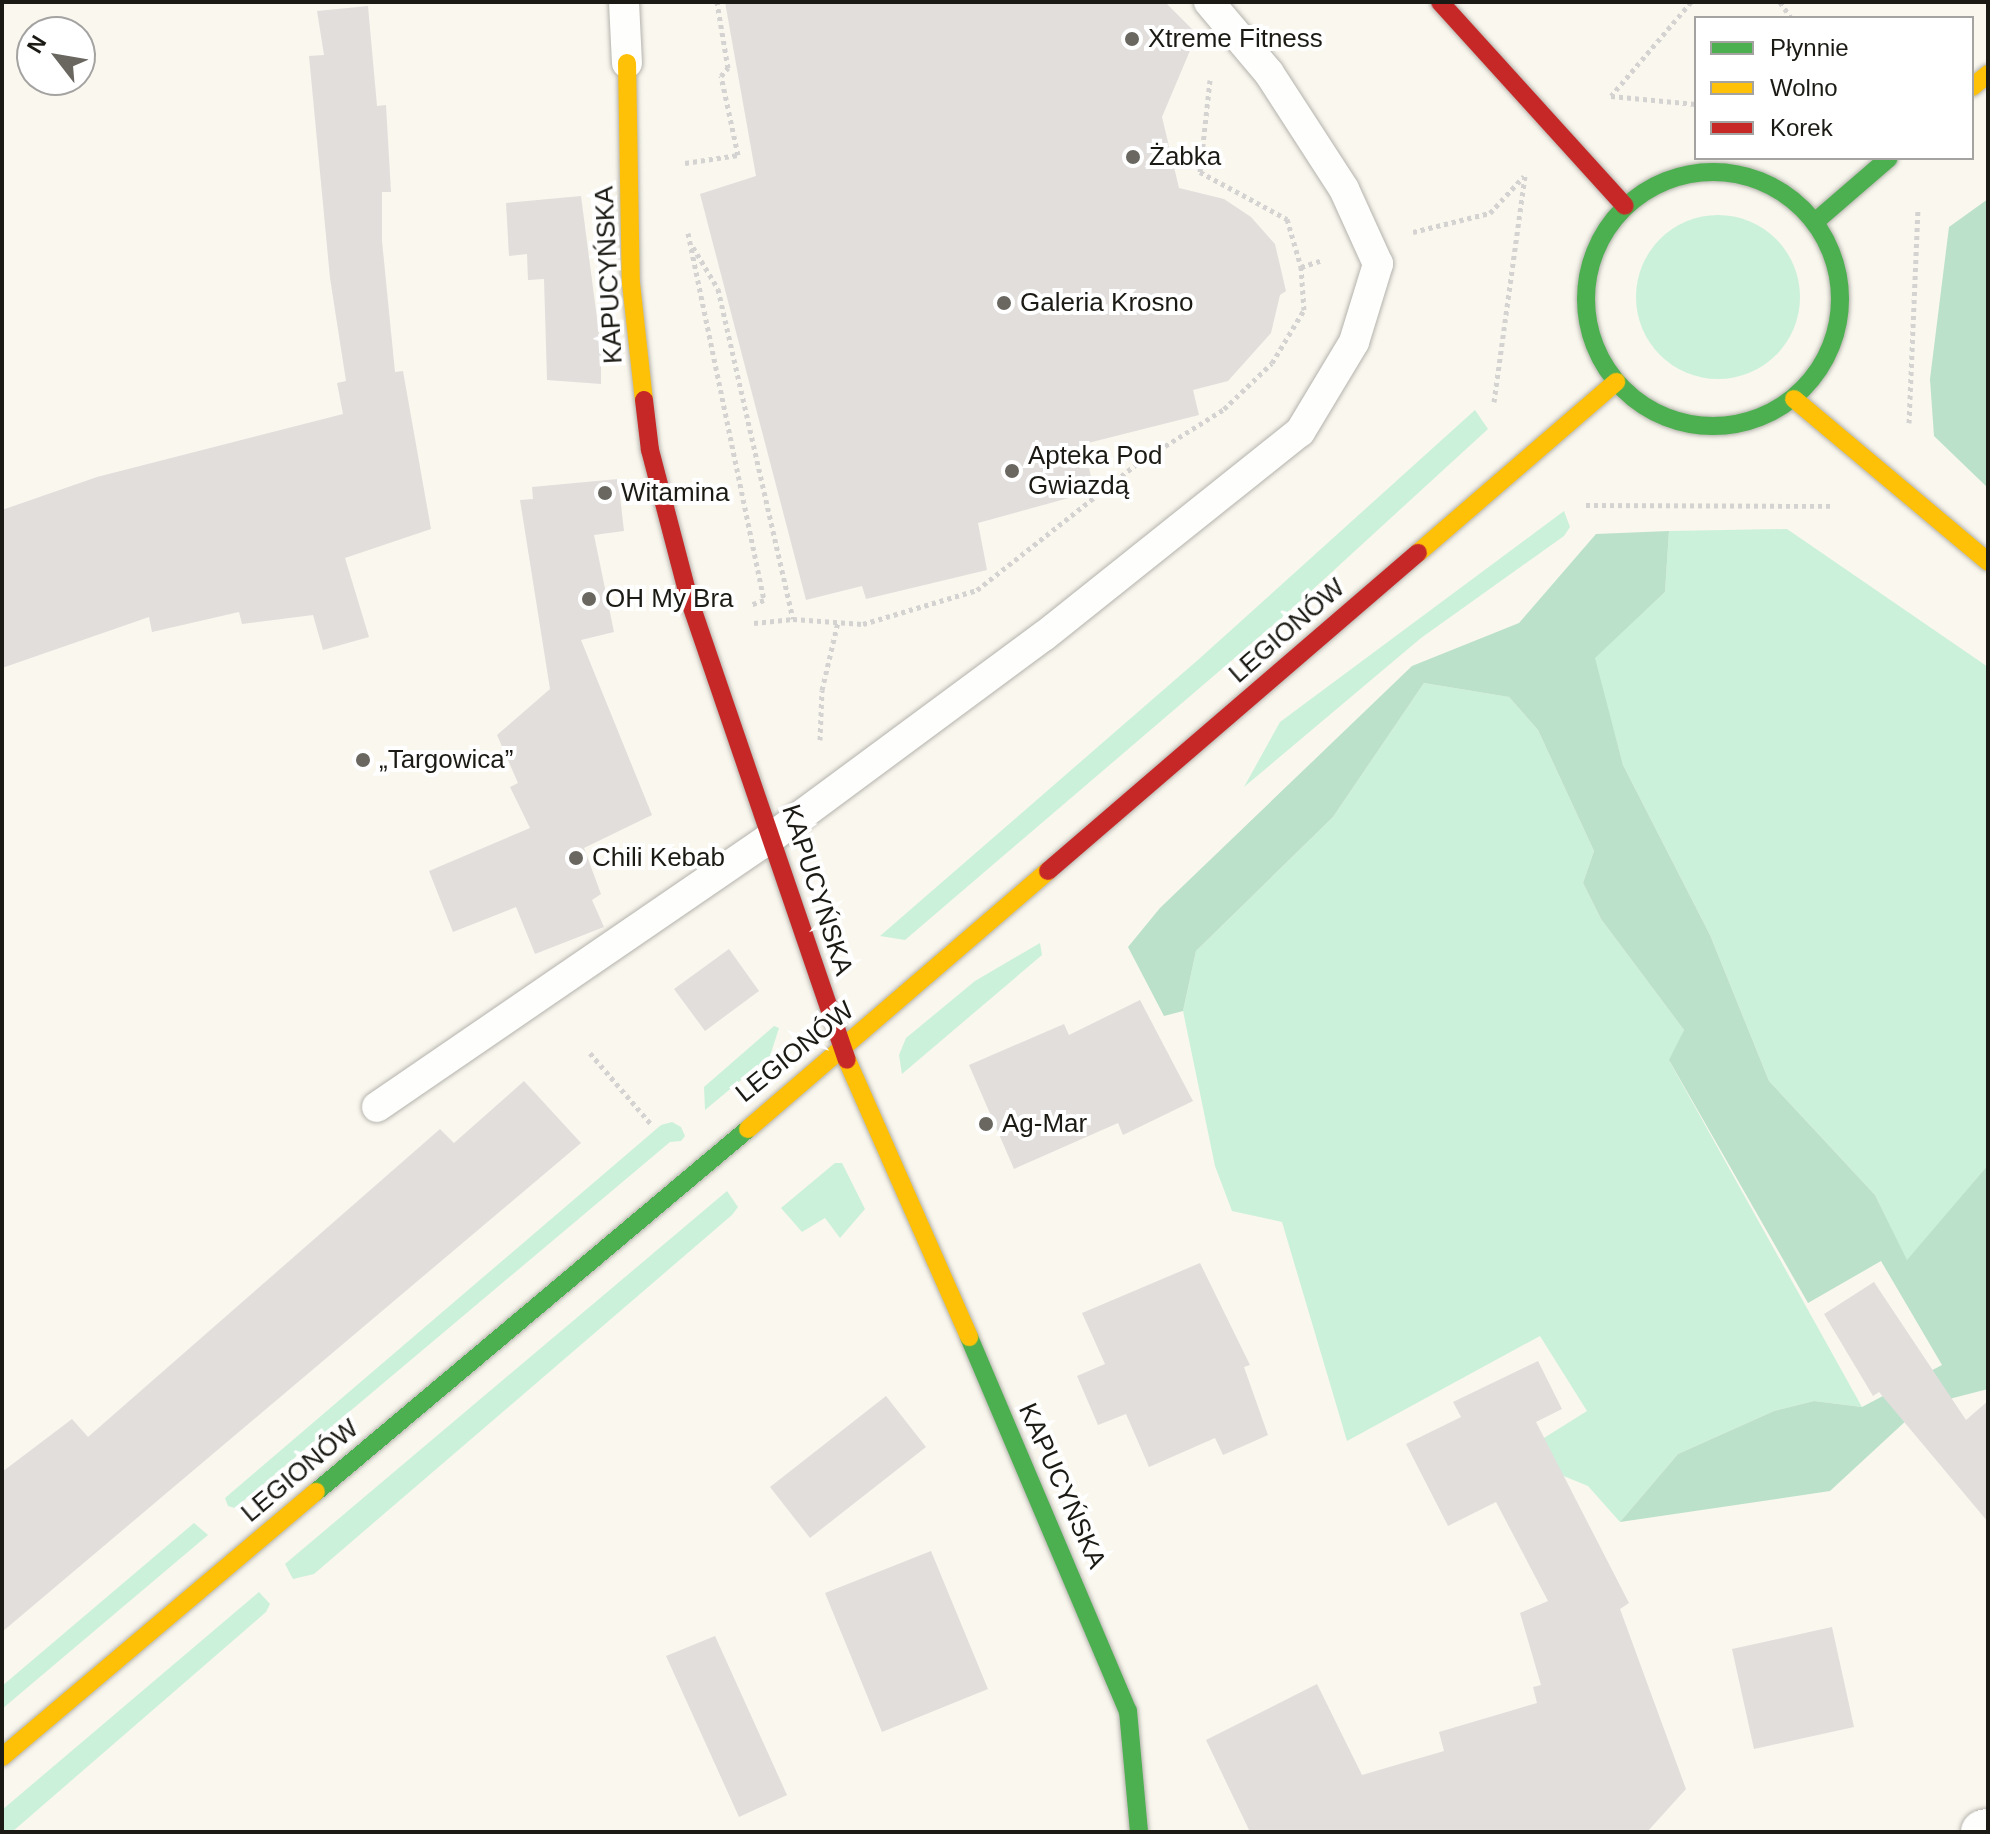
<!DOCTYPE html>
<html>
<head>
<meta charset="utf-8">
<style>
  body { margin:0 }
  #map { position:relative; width:1990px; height:1834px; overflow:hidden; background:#f9f7ee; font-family:Arial,sans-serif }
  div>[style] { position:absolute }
  .green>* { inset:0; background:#ccf1db }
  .round { border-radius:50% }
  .forest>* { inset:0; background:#bbe1cb }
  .building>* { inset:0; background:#e1dedc }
  .path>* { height:5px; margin-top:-2.5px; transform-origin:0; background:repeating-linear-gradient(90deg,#d4d3d1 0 4px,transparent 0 8px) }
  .roads { filter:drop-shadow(0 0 2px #b4b2ac) drop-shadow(0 0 2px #b4b2ac) }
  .lane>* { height:30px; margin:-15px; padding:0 15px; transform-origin:15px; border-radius:15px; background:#fefefc }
  .street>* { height:44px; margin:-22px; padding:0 22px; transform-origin:22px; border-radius:22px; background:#fefefc }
  .fast>* { height:18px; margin:-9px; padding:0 9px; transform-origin:9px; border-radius:9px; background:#4caf50 }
  .fast>.ring { margin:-9px; padding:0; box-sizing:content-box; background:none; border:18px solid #4caf50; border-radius:50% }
  .slow>* { height:18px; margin:-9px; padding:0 9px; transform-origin:9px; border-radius:9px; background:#ffc107 }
  .jam>* { height:18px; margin:-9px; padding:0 9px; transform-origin:9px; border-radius:9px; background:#c62828 }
  .dots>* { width:22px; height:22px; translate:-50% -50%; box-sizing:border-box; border:4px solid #fff; border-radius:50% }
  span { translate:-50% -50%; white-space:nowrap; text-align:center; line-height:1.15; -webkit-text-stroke:8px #fff; paint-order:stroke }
  .poi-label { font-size:26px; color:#1b1a14 }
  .left { translate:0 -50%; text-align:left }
  .street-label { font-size:26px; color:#1b1a14 }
  .frame { position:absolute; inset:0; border:4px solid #1b1a14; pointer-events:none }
  .legend { position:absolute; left:1694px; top:16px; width:280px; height:144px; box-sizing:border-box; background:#fff; border:2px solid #a4a3a1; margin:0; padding:10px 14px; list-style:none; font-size:24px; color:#1b1a14 }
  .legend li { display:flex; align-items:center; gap:16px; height:40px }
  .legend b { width:40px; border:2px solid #a4a3a1 }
  .north { position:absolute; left:16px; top:16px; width:80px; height:80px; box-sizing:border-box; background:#fff; border:2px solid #a4a3a1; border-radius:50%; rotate:301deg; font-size:22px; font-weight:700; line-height:32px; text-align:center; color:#1b1a14 }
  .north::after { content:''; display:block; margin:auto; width:28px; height:36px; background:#696760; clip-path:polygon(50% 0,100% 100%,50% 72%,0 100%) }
</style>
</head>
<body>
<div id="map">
  <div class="green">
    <i class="round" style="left:1636px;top:215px;width:164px;height:164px"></i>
    <i style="clip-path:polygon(1475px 410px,1488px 429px,1285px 615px,905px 940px,880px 936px,1199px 659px)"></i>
    <i style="clip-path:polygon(1564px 511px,1570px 527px,1564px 536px,1421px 638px,1244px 787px,1280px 722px)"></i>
    <i style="clip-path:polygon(1787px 529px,1988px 667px,1988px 1165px,1907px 1261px,1875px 1195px,1769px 1081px,1710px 935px,1623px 765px,1594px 658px,1665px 592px,1669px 531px)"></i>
    <i style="clip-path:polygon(1424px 683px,1509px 697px,1538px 730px,1594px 851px,1583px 883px,1601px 919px,1684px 1030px,1670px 1062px,1862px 1407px,1814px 1401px,1774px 1411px,1678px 1454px,1620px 1522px,1588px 1486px,1515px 1456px,1587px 1411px,1540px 1336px,1347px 1441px,1282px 1222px,1232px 1211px,1215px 1166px,1183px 1011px,1196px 951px,1333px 817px)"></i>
    <i style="clip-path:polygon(1040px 943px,1042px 955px,902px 1074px,899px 1055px,906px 1038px,975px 981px)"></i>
    <i style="clip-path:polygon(774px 1026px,779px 1028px,770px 1056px,705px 1110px,704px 1087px)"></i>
    <i style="clip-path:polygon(672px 1122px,681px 1127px,685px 1136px,681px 1141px,670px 1142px,235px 1508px,228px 1506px,225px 1498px,661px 1125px)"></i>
    <i style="clip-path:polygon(835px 1163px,842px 1163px,865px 1209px,840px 1238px,825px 1218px,802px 1232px,781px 1208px)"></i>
    <i style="clip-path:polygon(727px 1191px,738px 1207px,732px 1215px,314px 1574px,293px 1579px,285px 1564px)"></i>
    <i style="clip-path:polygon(194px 1523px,208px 1535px,2px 1709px,2px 1686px)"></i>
    <i style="clip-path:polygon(259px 1592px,270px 1604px,266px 1612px,12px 1832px,2px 1832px,2px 1810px)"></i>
  </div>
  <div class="forest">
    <i style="clip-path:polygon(1988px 199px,1988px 488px,1934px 436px,1930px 379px,1949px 227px)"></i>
    <i style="clip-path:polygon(1669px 531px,1665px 592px,1595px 658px,1623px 765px,1710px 935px,1769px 1081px,1875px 1195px,1907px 1260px,1988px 1165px,1988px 1389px,1922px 1406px,1830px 1491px,1620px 1522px,1678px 1454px,1774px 1411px,1814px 1401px,1862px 1407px,1942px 1365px,1881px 1261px,1808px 1303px,1669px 1060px,1684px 1030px,1601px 919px,1583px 883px,1594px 851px,1538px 730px,1509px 697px,1424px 683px,1333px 817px,1196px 951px,1183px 1011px,1164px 1016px,1128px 947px,1160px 908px,1412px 666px,1519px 623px,1596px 534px)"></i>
  </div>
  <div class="building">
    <i style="clip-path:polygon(725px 2px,1165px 2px,1197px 34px,1162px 117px,1179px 188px,1224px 199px,1251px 217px,1275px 244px,1286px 291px,1280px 295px,1271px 333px,1228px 381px,1193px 390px,1199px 415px,1084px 444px,1094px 491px,978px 523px,987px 570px,866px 599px,862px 586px,806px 600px,700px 194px,756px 176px)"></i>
    <i style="clip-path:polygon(368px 6px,377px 106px,386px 105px,391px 192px,382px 192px,382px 241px,395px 372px,403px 371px,431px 529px,345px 558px,369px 637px,323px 650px,313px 615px,242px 624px,239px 612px,152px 632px,149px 617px,2px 668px,2px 510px,97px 477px,343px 414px,337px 383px,346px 381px,330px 278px,309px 56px,324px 55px,317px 11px)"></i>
    <i style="clip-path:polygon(581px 196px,601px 349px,601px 384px,547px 380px,544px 279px,528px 280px,527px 254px,509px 256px,506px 203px)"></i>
    <i style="clip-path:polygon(618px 479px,624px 531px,594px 535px,614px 632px,581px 640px,652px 815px,584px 848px,601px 894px,592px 900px,604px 927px,535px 954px,516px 907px,453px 932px,429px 871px,530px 828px,510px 787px,518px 783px,497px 735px,550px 689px,520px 500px,533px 499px,532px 487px)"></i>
    <i style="clip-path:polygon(729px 949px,759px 991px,705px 1031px,674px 989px)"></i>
    <i style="clip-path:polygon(1140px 1000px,1193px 1101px,1123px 1135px,1118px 1123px,1014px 1169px,969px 1065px,1064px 1024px,1069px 1035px)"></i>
    <i style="clip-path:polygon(524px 1081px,581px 1143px,2px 1632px,2px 1472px,72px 1419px,88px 1437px,440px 1129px,454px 1143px)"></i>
    <i style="clip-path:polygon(1200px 1263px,1250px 1365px,1244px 1367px,1268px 1435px,1223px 1455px,1215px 1438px,1149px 1467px,1126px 1414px,1098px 1425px,1077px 1376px,1105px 1364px,1082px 1313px)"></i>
    <i style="clip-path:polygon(1874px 1282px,1966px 1420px,1988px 1401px,1988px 1522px,1879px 1392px,1873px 1396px,1824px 1314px)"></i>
    <i style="clip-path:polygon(1538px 1361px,1562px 1409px,1536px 1422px,1629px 1603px,1620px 1609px,1686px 1789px,1647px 1832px,1250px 1832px,1206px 1740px,1317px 1684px,1362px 1775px,1444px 1751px,1439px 1732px,1537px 1703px,1533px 1687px,1541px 1685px,1520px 1613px,1548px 1601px,1496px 1502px,1448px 1526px,1406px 1444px,1461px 1417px,1453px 1402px)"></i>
    <i style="clip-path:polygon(886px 1396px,926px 1447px,810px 1538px,770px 1487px)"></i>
    <i style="clip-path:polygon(931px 1551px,988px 1689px,882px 1732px,825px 1593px)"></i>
    <i style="clip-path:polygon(1832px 1627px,1854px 1727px,1754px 1749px,1732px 1649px)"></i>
    <i style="clip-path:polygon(715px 1636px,787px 1795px,739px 1817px,666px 1656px)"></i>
  </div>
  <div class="path">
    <i style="left:1691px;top:2px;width:123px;rotate:130.4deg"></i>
    <i style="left:1611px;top:96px;width:85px;rotate:5.4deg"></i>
    <i style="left:1780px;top:2px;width:19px;rotate:55deg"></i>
    <i style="left:1210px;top:80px;width:93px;rotate:96.2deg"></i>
    <i style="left:1200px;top:172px;width:99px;rotate:28.4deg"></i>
    <i style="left:1287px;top:219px;width:50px;rotate:73.7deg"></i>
    <i style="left:1301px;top:267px;width:23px;rotate:-18deg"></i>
    <i style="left:685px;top:163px;width:54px;rotate:-8.6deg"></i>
    <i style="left:738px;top:155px;width:81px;rotate:-102.1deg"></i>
    <i style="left:721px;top:76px;width:11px;rotate:-49deg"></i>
    <i style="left:728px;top:68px;width:67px;rotate:-99.5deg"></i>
    <i style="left:1413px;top:232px;width:79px;rotate:-13.9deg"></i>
    <i style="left:1490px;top:213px;width:50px;rotate:-47.4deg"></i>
    <i style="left:688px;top:233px;width:375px;rotate:78.3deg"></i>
    <i style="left:764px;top:600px;width:15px;rotate:160deg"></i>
    <i style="left:693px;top:247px;width:49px;rotate:59.2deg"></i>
    <i style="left:718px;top:289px;width:338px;rotate:77.2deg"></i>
    <i style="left:1494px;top:402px;width:228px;rotate:-82.2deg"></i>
    <i style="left:1909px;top:423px;width:215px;rotate:-87.6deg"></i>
    <i style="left:1586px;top:505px;width:247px;rotate:0.2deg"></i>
    <i style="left:754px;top:623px;width:39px;rotate:-6deg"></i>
    <i style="left:793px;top:619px;width:70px;rotate:4.1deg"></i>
    <i style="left:863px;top:624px;width:119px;rotate:-16.6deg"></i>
    <i style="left:977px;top:590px;width:205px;rotate:-38.3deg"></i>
    <i style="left:1138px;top:463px;width:102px;rotate:-32.1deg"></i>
    <i style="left:1224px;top:409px;width:66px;rotate:-43.8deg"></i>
    <i style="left:1272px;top:363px;width:62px;rotate:-58.9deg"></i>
    <i style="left:1304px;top:310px;width:43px;rotate:-94deg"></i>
    <i style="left:820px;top:740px;width:50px;rotate:-87.7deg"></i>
    <i style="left:822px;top:690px;width:70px;rotate:-76.8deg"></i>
    <i style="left:590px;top:1053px;width:94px;rotate:49.3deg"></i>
  </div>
  <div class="roads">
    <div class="lane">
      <i style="left:624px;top:2px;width:61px;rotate:87.2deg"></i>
      <i style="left:377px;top:1107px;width:478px;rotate:-34.4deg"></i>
      <i style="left:772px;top:837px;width:338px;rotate:-36.5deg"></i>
      <i style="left:1044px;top:636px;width:327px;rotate:-38.6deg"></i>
      <i style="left:1300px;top:432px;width:105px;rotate:-59deg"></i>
      <i style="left:1354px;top:342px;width:82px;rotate:-72.9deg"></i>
      <i style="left:1378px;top:264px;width:82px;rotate:-114.4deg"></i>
      <i style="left:1344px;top:189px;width:138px;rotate:-122.9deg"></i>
      <i style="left:1269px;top:73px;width:93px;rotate:-130.2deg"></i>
    </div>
    <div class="street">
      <i style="left:1983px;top:1832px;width:5px;rotate:-11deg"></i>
    </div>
    <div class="fast">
      <i class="ring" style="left:1586px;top:172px;width:236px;height:236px"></i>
      <i style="left:1816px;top:221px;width:96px;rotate:-40.8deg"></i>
      <i style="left:969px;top:1337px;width:406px;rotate:67deg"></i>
      <i style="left:1128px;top:1711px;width:121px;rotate:84.8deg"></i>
      <i style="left:316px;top:1492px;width:564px;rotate:-40.04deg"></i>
    </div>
    <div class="slow">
      <i style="left:627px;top:63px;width:220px;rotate:89deg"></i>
      <i style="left:631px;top:283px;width:118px;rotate:83.7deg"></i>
      <i style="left:1972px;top:87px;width:21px;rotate:-39deg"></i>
      <i style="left:1794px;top:399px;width:253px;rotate:40deg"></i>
      <i style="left:1418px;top:553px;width:262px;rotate:-40.8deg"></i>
      <i style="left:847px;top:1060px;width:303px;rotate:66.2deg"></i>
      <i style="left:748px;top:1129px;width:396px;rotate:-40.7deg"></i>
      <i style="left:2px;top:1757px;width:411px;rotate:-40.2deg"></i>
    </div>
    <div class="jam">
      <i style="left:1440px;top:2px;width:275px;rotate:47.8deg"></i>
      <i style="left:644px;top:400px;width:50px;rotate:83.2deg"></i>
      <i style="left:650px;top:450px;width:154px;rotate:75.3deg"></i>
      <i style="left:689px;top:599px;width:487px;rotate:71.1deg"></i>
      <i style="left:1048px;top:871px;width:488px;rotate:-40.7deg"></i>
    </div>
  </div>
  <div class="dots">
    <i style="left:1132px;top:39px;background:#696760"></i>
    <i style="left:1133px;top:157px;background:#696760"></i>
    <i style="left:1004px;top:303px;background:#696760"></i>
    <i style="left:1012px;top:471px;background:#696760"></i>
    <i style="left:605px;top:493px;background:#696760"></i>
    <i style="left:589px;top:599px;background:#696760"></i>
    <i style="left:363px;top:760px;background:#696760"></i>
    <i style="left:576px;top:858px;background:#696760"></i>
    <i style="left:986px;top:1124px;background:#696760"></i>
  </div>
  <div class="poi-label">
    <span class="left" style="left:1148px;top:39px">Xtreme Fitness</span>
    <span class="left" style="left:1149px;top:157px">Żabka</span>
    <span class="left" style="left:1020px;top:303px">Galeria Krosno</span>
    <span class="left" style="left:1028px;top:471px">Apteka Pod<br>Gwiazdą</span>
    <span class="left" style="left:621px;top:493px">Witamina</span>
    <span class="left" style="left:605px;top:599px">OH My Bra</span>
    <span class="left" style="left:379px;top:760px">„Targowica”</span>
    <span class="left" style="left:592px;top:858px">Chili Kebab</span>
    <span class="left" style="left:1002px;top:1124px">Ag-Mar</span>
  </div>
  <div class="street-label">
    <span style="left:609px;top:275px;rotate:-93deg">KAPUCYŃSKA</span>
    <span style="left:1287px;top:631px;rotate:-41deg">LEGIONÓW</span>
    <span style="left:817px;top:890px;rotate:72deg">KAPUCYŃSKA</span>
    <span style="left:795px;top:1052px;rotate:-39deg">LEGIONÓW</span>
    <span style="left:300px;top:1471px;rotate:-40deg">LEGIONÓW</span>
    <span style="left:1062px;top:1486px;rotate:66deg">KAPUCYŃSKA</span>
  </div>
  <div class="frame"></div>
  <ul class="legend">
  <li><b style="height:10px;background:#4caf50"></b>Płynnie</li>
  <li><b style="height:10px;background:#ffc107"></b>Wolno</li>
  <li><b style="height:10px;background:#c62828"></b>Korek</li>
  </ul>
  <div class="north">N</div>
</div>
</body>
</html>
